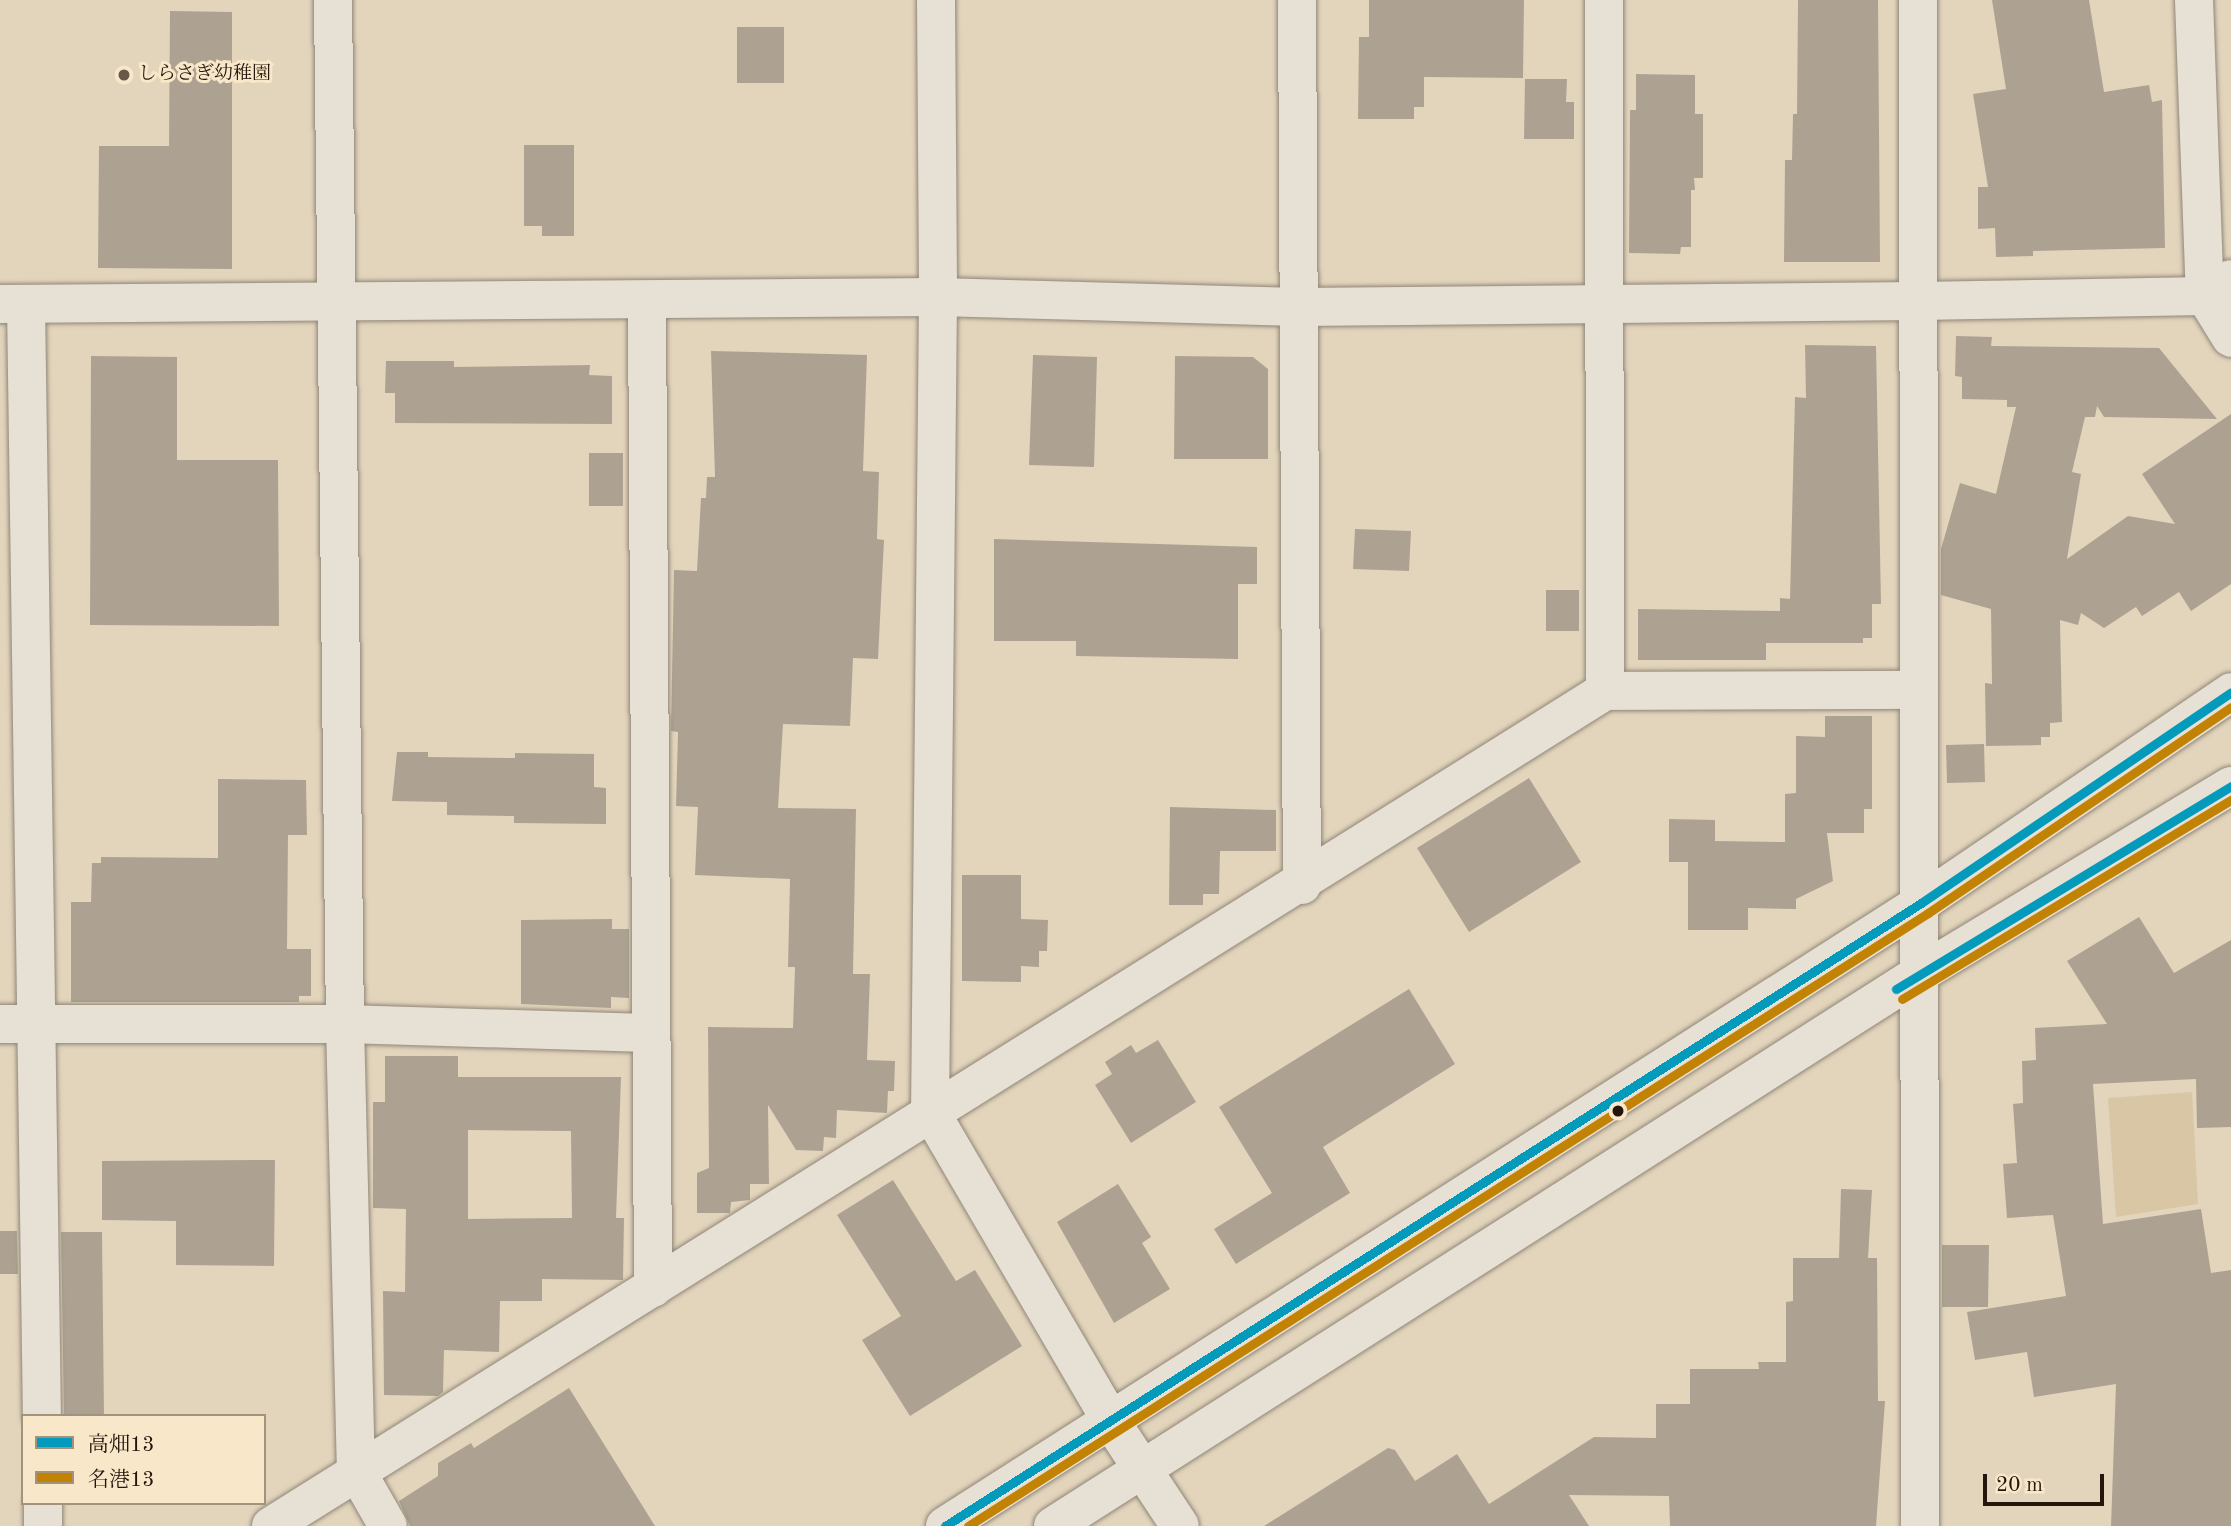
<!DOCTYPE html>
<html>
<head>
<meta charset="utf-8">
<style>
  body { margin:0 }
  #map { position:relative; width:2231px; height:1526px; overflow:hidden; background:#e3d5bc; font-family:"Old Standard TT","Noto Serif JP",serif }
  div>[style] { position:absolute }
  .green>* { inset:0; background:#d9c6a4 }
  .building>* { inset:0; background:#ada292 }
  .roads { filter:drop-shadow(0 0 2px #908678) drop-shadow(0 0 2px #908678) }
  .minor>* { height:38px; margin:-19px; padding:0 19px; transform-origin:19px; border-radius:19px; background:#e7e0d4 }
  .bus-1>* { height:9px; margin:-4.5px; padding:0 4.5px; transform-origin:4.5px; border-radius:4.5px; background:#049abb }
  .bus-2>* { height:9px; margin:-4.5px; padding:0 4.5px; transform-origin:4.5px; border-radius:4.5px; background:#c28203 }
  .dots>* { width:19px; height:19px; translate:-50% -50%; box-sizing:border-box; border:4px solid #f8e7c8; border-radius:50% }
  span { translate:-50% -50%; white-space:nowrap; text-align:center; line-height:1.15; -webkit-text-stroke:6px #f8e7c8; paint-order:stroke }
  .poi-label { font-size:19px; color:#24150d }
  .left { translate:0 -50%; text-align:left }
  .legend { position:absolute; left:21px; top:1414px; width:245px; height:91px; box-sizing:border-box; background:#f8e7c8; border:2px solid #a3937d; margin:0; padding:9px 12px; list-style:none; font-size:21px; color:#24150d }
  .legend li { display:flex; align-items:center; gap:14px; height:35px }
  .legend b { width:35px; border:2px solid #a3937d }
  .scale { position:absolute; left:1983px; top:1474px; width:121px; height:32px; box-sizing:border-box; border:4px solid #24150d; border-top:0; padding-left:9px; font-size:21px; line-height:24px; white-space:nowrap; color:#24150d; -webkit-text-stroke:5px #f8e7c8; paint-order:stroke }
</style>
</head>
<body>
<div id="map">
  <div class="green">
    <i style="clip-path:polygon(2192px 1092px,2198px 1204px,2116px 1217px,2108px 1098px)"></i>
  </div>
  <div class="building">
    <i style="clip-path:polygon(1369px 0,1524px 0,1523px 78px,1424px 77px,1424px 107px,1414px 107px,1414px 119px,1358px 119px,1359px 37px,1369px 37px)"></i>
    <i style="clip-path:polygon(1798px 0,1878px 0,1880px 262px,1784px 262px,1785px 160px,1792px 160px,1793px 114px,1797px 114px)"></i>
    <i style="clip-path:polygon(1992px 0,2089px 0,2104px 92px,2149px 85px,2152px 102px,2162px 100px,2165px 248px,2033px 251px,2033px 256px,1996px 257px,1995px 228px,1978px 229px,1978px 187px,1988px 187px,1973px 94px,2006px 89px)"></i>
    <i style="clip-path:polygon(170px 11px,232px 12px,232px 269px,98px 268px,99px 146px,169px 146px)"></i>
    <i style="clip-path:polygon(737px 27px,784px 27px,784px 83px,737px 83px)"></i>
    <i style="clip-path:polygon(1636px 74px,1695px 75px,1695px 114px,1703px 114px,1703px 178px,1694px 178px,1695px 190px,1691px 190px,1691px 247px,1681px 247px,1680px 254px,1629px 253px,1630px 110px,1636px 110px)"></i>
    <i style="clip-path:polygon(1525px 79px,1567px 79px,1566px 102px,1574px 102px,1574px 139px,1524px 139px)"></i>
    <i style="clip-path:polygon(524px 145px,574px 145px,574px 236px,542px 236px,542px 226px,524px 226px)"></i>
    <i style="clip-path:polygon(1956px 336px,1992px 337px,1991px 346px,2159px 348px,2217px 419px,2104px 417px,2097px 406px,2095px 417px,2085px 417px,2072px 472px,2081px 474px,2067px 559px,2128px 516px,2175px 524px,2142px 474px,2231px 414px,2231px 584px,2191px 611px,2179px 592px,2142px 616px,2136px 607px,2104px 628px,2081px 613px,2078px 625px,2060px 620px,2062px 722px,2050px 723px,2050px 737px,2041px 737px,2041px 745px,1986px 746px,1985px 683px,1992px 684px,1991px 609px,1941px 595px,1941px 549px,1960px 483px,1996px 494px,2016px 407px,2007px 407px,2007px 400px,1962px 399px,1962px 377px,1955px 376px)"></i>
    <i style="clip-path:polygon(1805px 345px,1876px 346px,1881px 604px,1872px 604px,1872px 638px,1863px 638px,1863px 643px,1766px 643px,1766px 660px,1638px 660px,1638px 609px,1780px 611px,1780px 598px,1790px 599px,1795px 397px,1806px 398px)"></i>
    <i style="clip-path:polygon(711px 351px,867px 355px,863px 471px,879px 472px,877px 539px,884px 540px,878px 659px,853px 658px,850px 726px,783px 724px,778px 808px,856px 809px,853px 974px,870px 974px,867px 1060px,895px 1061px,894px 1091px,888px 1091px,887px 1113px,837px 1110px,836px 1138px,824px 1137px,823px 1151px,796px 1150px,768px 1105px,769px 1184px,750px 1184px,750px 1200px,731px 1202px,730px 1213px,697px 1213px,697px 1173px,709px 1168px,708px 1027px,793px 1028px,795px 967px,788px 967px,790px 879px,695px 875px,698px 807px,676px 806px,678px 732px,671px 731px,674px 570px,697px 571px,701px 498px,706px 498px,707px 477px,715px 477px)"></i>
    <i style="clip-path:polygon(1033px 355px,1097px 357px,1094px 467px,1029px 465px)"></i>
    <i style="clip-path:polygon(91px 356px,177px 357px,177px 460px,278px 460px,279px 626px,90px 625px)"></i>
    <i style="clip-path:polygon(1175px 356px,1253px 357px,1268px 369px,1268px 459px,1174px 459px)"></i>
    <i style="clip-path:polygon(386px 361px,454px 361px,454px 367px,590px 365px,589px 375px,612px 376px,612px 424px,395px 423px,395px 393px,385px 393px)"></i>
    <i style="clip-path:polygon(589px 453px,623px 453px,623px 506px,589px 506px)"></i>
    <i style="clip-path:polygon(1355px 529px,1411px 531px,1409px 571px,1353px 569px)"></i>
    <i style="clip-path:polygon(994px 539px,1257px 547px,1257px 584px,1238px 584px,1238px 659px,1076px 656px,1076px 641px,994px 641px)"></i>
    <i style="clip-path:polygon(1546px 590px,1579px 590px,1579px 631px,1546px 631px)"></i>
    <i style="clip-path:polygon(1825px 716px,1872px 716px,1872px 809px,1864px 809px,1864px 833px,1827px 833px,1833px 881px,1796px 899px,1796px 909px,1748px 908px,1748px 930px,1688px 930px,1688px 862px,1669px 862px,1669px 819px,1715px 820px,1715px 841px,1785px 842px,1785px 794px,1796px 793px,1796px 736px,1825px 737px)"></i>
    <i style="clip-path:polygon(1984px 744px,1985px 782px,1947px 783px,1946px 745px)"></i>
    <i style="clip-path:polygon(397px 752px,428px 752px,428px 757px,515px 758px,515px 753px,594px 754px,594px 787px,606px 788px,606px 824px,514px 823px,514px 816px,447px 815px,447px 802px,392px 801px)"></i>
    <i style="clip-path:polygon(1529px 778px,1581px 862px,1469px 932px,1417px 848px)"></i>
    <i style="clip-path:polygon(218px 779px,306px 780px,307px 835px,288px 835px,287px 949px,311px 949px,311px 996px,299px 996px,299px 1002px,71px 1002px,71px 902px,91px 902px,92px 863px,101px 863px,101px 857px,218px 858px)"></i>
    <i style="clip-path:polygon(1170px 807px,1276px 810px,1276px 851px,1220px 851px,1219px 894px,1203px 894px,1203px 905px,1169px 905px)"></i>
    <i style="clip-path:polygon(962px 875px,1021px 875px,1021px 919px,1048px 920px,1047px 951px,1039px 951px,1039px 967px,1021px 966px,1021px 982px,962px 981px)"></i>
    <i style="clip-path:polygon(2139px 917px,2174px 973px,2231px 940px,2231px 1127px,2197px 1128px,2196px 1079px,2093px 1084px,2103px 1224px,2201px 1209px,2211px 1273px,2231px 1270px,2231px 1526px,2111px 1526px,2116px 1384px,2034px 1397px,2027px 1352px,1975px 1360px,1967px 1312px,2066px 1296px,2053px 1215px,2007px 1218px,2003px 1164px,2017px 1163px,2013px 1104px,2023px 1103px,2022px 1061px,2036px 1060px,2035px 1028px,2107px 1024px,2067px 961px)"></i>
    <i style="clip-path:polygon(612px 919px,612px 929px,629px 929px,629px 998px,611px 997px,611px 1008px,521px 1004px,521px 920px)"></i>
    <i style="clip-path:polygon(1409px 989px,1455px 1064px,1323px 1147px,1350px 1193px,1236px 1264px,1214px 1229px,1272px 1193px,1219px 1107px)"></i>
    <i style="clip-path:polygon(1158px 1040px,1196px 1102px,1131px 1143px,1095px 1085px,1112px 1074px,1105px 1062px,1131px 1045px,1136px 1053px)"></i>
    <i style="clip-path:polygon(evenodd,385px 1056px,458px 1056px,458px 1077px,621px 1077px,616px 1218px,624px 1218px,623px 1280px,542px 1279px,542px 1301px,500px 1301px,499px 1352px,444px 1350px,443px 1392px,438px 1396px,384px 1395px,383px 1291px,405px 1292px,406px 1209px,373px 1208px,373px 1102px,385px 1102px,385px 1056px,468px 1130px,571px 1131px,572px 1218px,468px 1219px,468px 1130px)"></i>
    <i style="clip-path:polygon(275px 1160px,274px 1266px,176px 1265px,176px 1221px,102px 1220px,102px 1161px)"></i>
    <i style="clip-path:polygon(893px 1180px,956px 1281px,975px 1270px,1022px 1346px,910px 1416px,862px 1340px,901px 1316px,837px 1215px)"></i>
    <i style="clip-path:polygon(1118px 1184px,1151px 1237px,1142px 1243px,1170px 1289px,1114px 1323px,1057px 1222px)"></i>
    <i style="clip-path:polygon(1841px 1189px,1872px 1190px,1868px 1258px,1877px 1258px,1878px 1401px,1885px 1401px,1876px 1526px,1670px 1526px,1669px 1496px,1569px 1495px,1589px 1526px,1264px 1526px,1388px 1448px,1395px 1450px,1415px 1481px,1457px 1454px,1489px 1504px,1594px 1437px,1656px 1438px,1656px 1404px,1690px 1404px,1690px 1369px,1759px 1369px,1758px 1362px,1786px 1362px,1786px 1302px,1793px 1301px,1793px 1258px,1839px 1258px)"></i>
    <i style="clip-path:polygon(0 1231px,17px 1231px,18px 1274px,0 1274px)"></i>
    <i style="clip-path:polygon(61px 1232px,102px 1232px,104px 1416px,64px 1416px)"></i>
    <i style="clip-path:polygon(1942px 1245px,1989px 1245px,1988px 1307px,1942px 1307px)"></i>
    <i style="clip-path:polygon(569px 1388px,655px 1526px,410px 1526px,399px 1501px,438px 1476px,438px 1463px,471px 1443px,474px 1448px)"></i>
  </div>
  <div class="roads">
    <div class="minor">
      <i style="left:333px;top:0;width:1024px;rotate:89.33deg"></i>
      <i style="left:345px;top:1024px;width:446px;rotate:88.6deg"></i>
      <i style="left:356px;top:1470px;width:64px;rotate:60.3deg"></i>
      <i style="left:936px;top:0;width:297px;rotate:89.6deg"></i>
      <i style="left:938px;top:297px;width:814px;rotate:90.56deg"></i>
      <i style="left:930px;top:1111px;width:361px;rotate:59.7deg"></i>
      <i style="left:1112px;top:1423px;width:123px;rotate:56.6deg"></i>
      <i style="left:1297px;top:0;width:885px;rotate:89.68deg"></i>
      <i style="left:1604px;top:0;width:691px;rotate:89.92deg"></i>
      <i style="left:1918px;top:0;width:1526px;rotate:89.92deg"></i>
      <i style="left:2194px;top:0;width:296px;rotate:87.9deg"></i>
      <i style="left:2205px;top:296px;width:49px;rotate:58.2deg"></i>
      <i style="left:647px;top:302px;width:986px;rotate:89.65deg"></i>
      <i style="left:0;top:304px;width:938px;rotate:-0.43deg"></i>
      <i style="left:938px;top:297px;width:361px;rotate:1.6deg"></i>
      <i style="left:1299px;top:307px;width:618px;rotate:-0.56deg"></i>
      <i style="left:1917px;top:301px;width:288px;rotate:-1deg"></i>
      <i style="left:2205px;top:296px;width:31px;rotate:-33deg"></i>
      <i style="left:26px;top:304px;width:1112px;rotate:89.18deg"></i>
      <i style="left:0;top:1024px;width:345px"></i>
      <i style="left:345px;top:1024px;width:303px;rotate:1.7deg"></i>
      <i style="left:43px;top:1503px;width:23px;rotate:90deg"></i>
      <i style="left:271px;top:1526px;width:1574px;rotate:-32.04deg"></i>
      <i style="left:1605px;top:691px;width:314px;rotate:-0.2deg"></i>
      <i style="left:945px;top:1526px;width:1158px;rotate:-32.55deg"></i>
      <i style="left:1921px;top:903px;width:375px;rotate:-34.2deg"></i>
      <i style="left:1053px;top:1526px;width:1027px;rotate:-32.51deg"></i>
      <i style="left:1919px;top:974px;width:364px;rotate:-31.1deg"></i>
    </div>
  </div>
  <div class="bus-1">
    <i style="left:1896px;top:989px;width:392px;rotate:-31.2deg"></i>
    <i style="left:945px;top:1526px;width:1158px;rotate:-32.55deg"></i>
    <i style="left:1921px;top:903px;width:375px;rotate:-34.2deg"></i>
  </div>
  <div class="bus-2">
    <i style="left:1902px;top:999px;width:385px;rotate:-31.2deg"></i>
    <i style="left:968px;top:1526px;width:1139px;rotate:-32.56deg"></i>
    <i style="left:1928px;top:913px;width:366px;rotate:-34.2deg"></i>
  </div>
  <div class="dots">
    <i style="left:124px;top:75px;background:#67584a"></i>
    <i style="left:1618px;top:1111px;background:#24150d"></i>
  </div>
  <div class="poi-label">
    <span class="left" style="left:138px;top:75px">しらさぎ幼稚園</span>
  </div>
  <ul class="legend">
  <li><b style="height:9px;background:#049abb"></b>高畑13</li>
  <li><b style="height:9px;background:#c28203"></b>名港13</li>
  </ul>
  <div class="scale">20 m</div>
</div>
</body>
</html>
